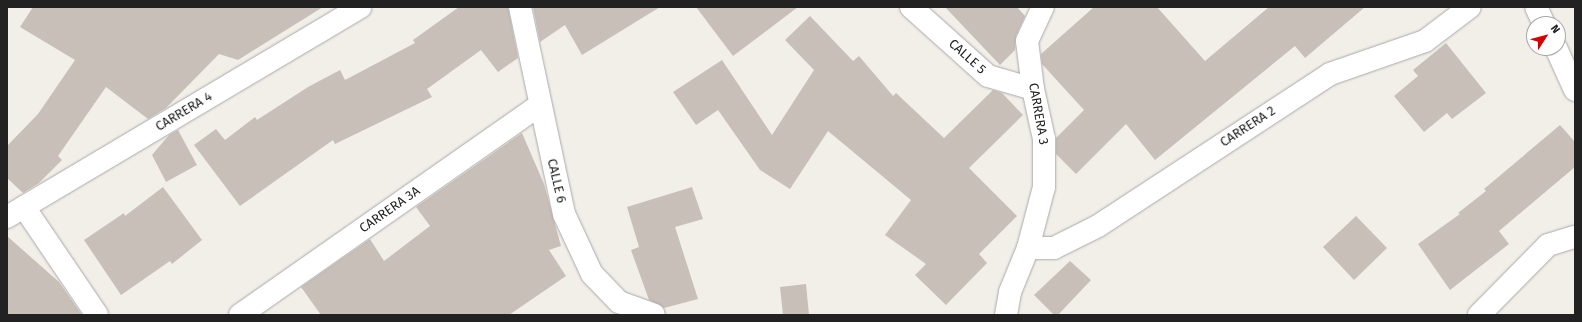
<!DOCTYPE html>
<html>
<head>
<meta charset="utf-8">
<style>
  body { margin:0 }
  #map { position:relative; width:1582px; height:322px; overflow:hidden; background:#f2efe9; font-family:"Fira Sans",sans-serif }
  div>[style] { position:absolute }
  .building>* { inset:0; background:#c7bfb8 }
  .roads { filter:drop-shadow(0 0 1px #a9a9a9) drop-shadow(0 0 1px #a9a9a9) }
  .street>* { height:22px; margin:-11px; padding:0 11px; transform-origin:11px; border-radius:11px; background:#fff }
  span { translate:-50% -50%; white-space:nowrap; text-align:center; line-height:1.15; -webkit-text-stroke:3px #fff; paint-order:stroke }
  .street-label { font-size:13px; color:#222 }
  .frame { position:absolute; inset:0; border:8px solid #222; pointer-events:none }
  .north { position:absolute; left:1526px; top:16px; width:40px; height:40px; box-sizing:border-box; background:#fff; border:1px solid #a7a7a7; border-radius:50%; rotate:54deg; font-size:11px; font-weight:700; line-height:16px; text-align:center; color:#222 }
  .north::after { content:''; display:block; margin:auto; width:14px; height:18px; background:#d40000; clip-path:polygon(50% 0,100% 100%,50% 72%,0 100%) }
</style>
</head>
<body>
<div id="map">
  <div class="building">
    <i style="clip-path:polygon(33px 7px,323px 7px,238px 60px,219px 54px,166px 108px,148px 119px,106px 87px,58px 156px,62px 160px,39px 183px,23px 193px,7px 178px,7px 146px,38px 114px,75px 60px,20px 27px)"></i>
    <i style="clip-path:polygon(459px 7px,508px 7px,518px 58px,498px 72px,481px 50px,427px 89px,432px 97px,335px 144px,333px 140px,240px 206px,194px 145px,216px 129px,225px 140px,255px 117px,257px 120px,308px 87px,340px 70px,345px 80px,415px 43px,413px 40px)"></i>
    <i style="clip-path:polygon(533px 7px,660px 7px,582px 55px,565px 25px,540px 42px)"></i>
    <i style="clip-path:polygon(696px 7px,798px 7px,733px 56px)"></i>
    <i style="clip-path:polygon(945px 7px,1017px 7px,1025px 16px,1016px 36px,1015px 50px,1000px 65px)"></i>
    <i style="clip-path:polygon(1094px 7px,1157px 7px,1205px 61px,1269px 7px,1365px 7px,1305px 58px,1295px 46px,1155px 160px,1126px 124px,1076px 174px,1056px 154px,1056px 138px,1084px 110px,1042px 64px,1041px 54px)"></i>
    <i style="clip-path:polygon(810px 16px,853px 61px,859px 56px,893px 96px,896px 93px,944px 138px,993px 90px,1002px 93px,1023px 115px,969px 168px,1017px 216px,979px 254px,987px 263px,946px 305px,915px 275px,926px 264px,885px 235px,911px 200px,828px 131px,790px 189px,760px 170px,718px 110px,696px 125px,673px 92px,722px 60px,772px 135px,814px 70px,785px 40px)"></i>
    <i style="clip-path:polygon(1446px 43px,1486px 93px,1452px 119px,1447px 113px,1424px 132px,1394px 96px,1418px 76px,1413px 70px)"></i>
    <i style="clip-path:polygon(1560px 125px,1575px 142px,1575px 167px,1499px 231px,1509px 244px,1450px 290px,1418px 244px,1460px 214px,1458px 213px,1486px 191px,1484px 189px)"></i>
    <i style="clip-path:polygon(178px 130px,197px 165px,166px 182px,152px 155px,169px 135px)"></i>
    <i style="clip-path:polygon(522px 133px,544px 184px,561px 246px,549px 250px,566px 276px,509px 315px,321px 315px,301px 287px,370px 239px,384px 261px,430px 226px,416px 207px)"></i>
    <i style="clip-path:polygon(163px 187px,202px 240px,172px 264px,170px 261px,121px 295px,84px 240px,124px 213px,125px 216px)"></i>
    <i style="clip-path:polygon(692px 187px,703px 219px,675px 227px,698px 299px,664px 308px,649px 300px,631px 250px,639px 247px,627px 207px)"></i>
    <i style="clip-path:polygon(1356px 216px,1387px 248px,1354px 280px,1323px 247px)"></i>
    <i style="clip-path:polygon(7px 236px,59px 282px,82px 315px,7px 315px)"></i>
    <i style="clip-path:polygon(1070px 261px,1091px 280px,1058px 315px,1054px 315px,1034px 295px)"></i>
    <i style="clip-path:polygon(806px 284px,809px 315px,783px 315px,780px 287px)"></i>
  </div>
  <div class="roads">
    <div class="street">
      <i style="left:520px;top:7px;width:212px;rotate:78deg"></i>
      <i style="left:564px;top:214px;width:66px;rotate:65deg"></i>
      <i style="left:592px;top:274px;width:39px;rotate:46deg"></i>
      <i style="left:619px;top:302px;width:37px;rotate:20deg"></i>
      <i style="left:911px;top:7px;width:103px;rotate:41.9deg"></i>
      <i style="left:988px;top:76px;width:47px;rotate:16.1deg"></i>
      <i style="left:1536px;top:7px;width:19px;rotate:65deg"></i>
      <i style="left:1556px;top:48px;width:46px;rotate:65.7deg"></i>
      <i style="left:24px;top:207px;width:130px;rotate:55.9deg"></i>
      <i style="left:7px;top:217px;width:411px;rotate:-30.7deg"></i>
      <i style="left:1028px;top:248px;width:26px"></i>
      <i style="left:1054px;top:248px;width:49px;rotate:-26.6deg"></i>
      <i style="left:1098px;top:226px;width:277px;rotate:-33.2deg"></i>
      <i style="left:1330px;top:74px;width:101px;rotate:-19.2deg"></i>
      <i style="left:1425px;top:41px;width:56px;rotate:-37.1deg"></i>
      <i style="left:240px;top:315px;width:365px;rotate:-35deg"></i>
      <i style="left:1006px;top:315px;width:23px;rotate:-80deg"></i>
      <i style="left:1010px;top:292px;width:48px;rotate:-67.8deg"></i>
      <i style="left:1028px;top:248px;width:63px;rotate:-75.3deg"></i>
      <i style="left:1044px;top:187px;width:48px;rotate:-90deg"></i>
      <i style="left:1044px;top:139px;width:51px;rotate:-102.4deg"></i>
      <i style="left:1033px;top:89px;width:48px;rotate:-97.1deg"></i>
      <i style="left:1027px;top:41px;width:38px;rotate:-65deg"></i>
      <i style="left:1479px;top:315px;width:98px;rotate:-45.4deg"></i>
      <i style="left:1548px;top:245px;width:28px;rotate:-17deg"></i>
    </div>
  </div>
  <div class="street-label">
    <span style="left:967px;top:57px;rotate:42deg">CALLE 5</span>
    <span style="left:184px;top:112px;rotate:-31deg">CARRERA 4</span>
    <span style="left:1038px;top:114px;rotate:80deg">CARRERA 3</span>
    <span style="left:1248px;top:127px;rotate:-33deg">CARRERA 2</span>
    <span style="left:556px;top:181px;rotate:77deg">CALLE 6</span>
    <span style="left:390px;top:210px;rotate:-35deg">CARRERA 3A</span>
  </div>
  <div class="frame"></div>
  <div class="north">N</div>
</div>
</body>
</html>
